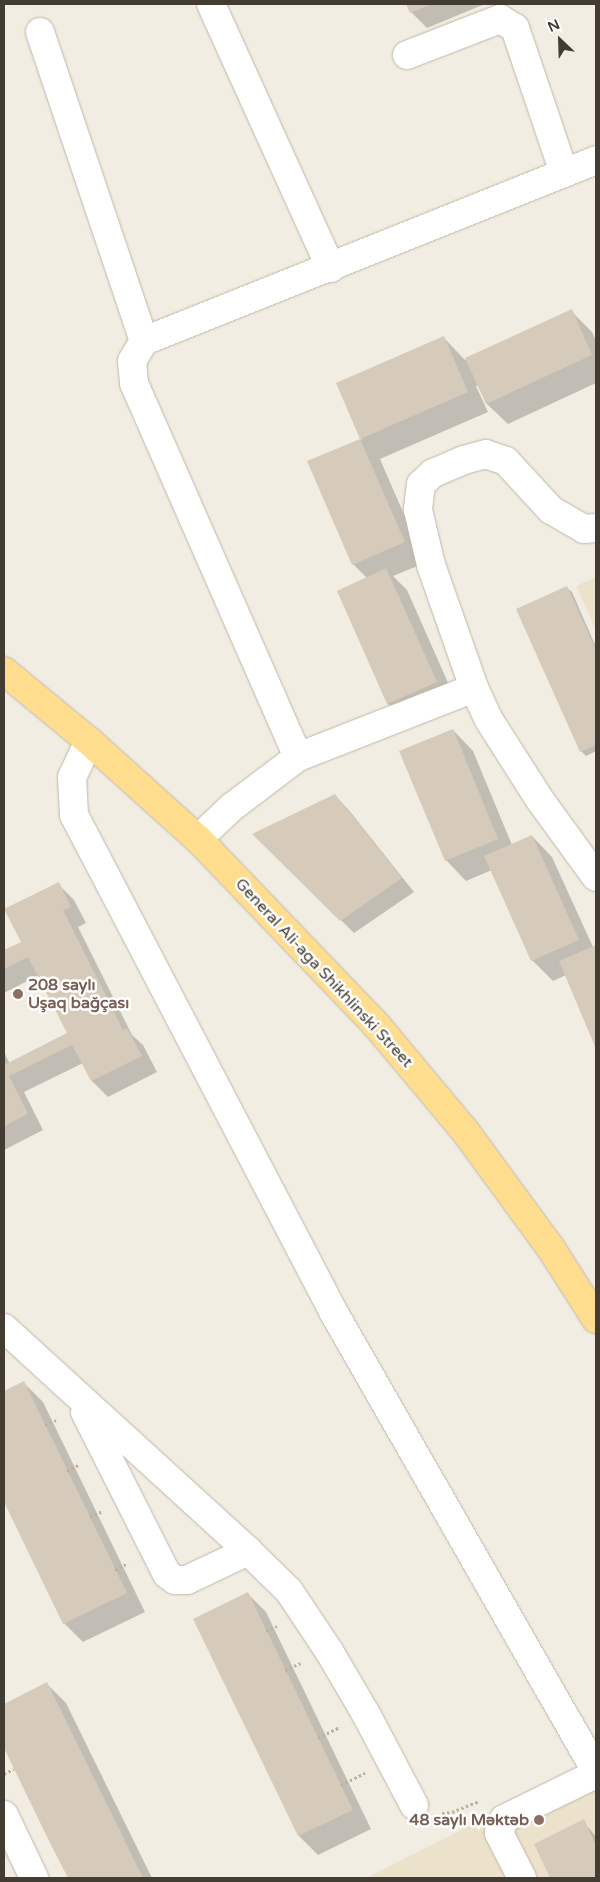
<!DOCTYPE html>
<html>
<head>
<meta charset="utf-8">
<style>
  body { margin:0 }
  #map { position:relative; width:600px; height:1882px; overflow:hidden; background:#f2ede2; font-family:"Varela Round",sans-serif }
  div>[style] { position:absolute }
  .education>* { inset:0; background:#ece2cb }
  .shadow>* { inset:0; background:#0003 }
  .building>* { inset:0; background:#d6cbba }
  .path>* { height:3px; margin-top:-1.5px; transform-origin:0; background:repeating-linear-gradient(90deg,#bfb096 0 2.5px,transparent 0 5px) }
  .roads { filter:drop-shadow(0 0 1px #c0b7a8) drop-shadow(0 0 1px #c0b7a8) }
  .minor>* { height:28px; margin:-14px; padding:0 14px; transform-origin:14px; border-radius:14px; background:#fff }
  .major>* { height:28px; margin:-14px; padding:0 14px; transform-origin:14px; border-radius:14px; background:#ffdd8e }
  .dots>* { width:14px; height:14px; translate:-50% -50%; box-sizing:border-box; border:2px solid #fff; border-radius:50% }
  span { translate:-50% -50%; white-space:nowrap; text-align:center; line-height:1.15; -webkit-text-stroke:5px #fff; paint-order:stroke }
  .street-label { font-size:16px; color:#433c33 }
  .education-label { font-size:16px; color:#785e54; font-weight:700 }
  .left { translate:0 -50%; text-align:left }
  .right { translate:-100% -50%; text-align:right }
  .frame { position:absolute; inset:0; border:5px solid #433c33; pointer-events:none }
  .north { position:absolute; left:535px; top:15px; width:50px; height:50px; -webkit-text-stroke:4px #fff; paint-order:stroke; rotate:336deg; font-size:14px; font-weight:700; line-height:20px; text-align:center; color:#433c33 }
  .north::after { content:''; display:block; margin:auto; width:18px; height:22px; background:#433c33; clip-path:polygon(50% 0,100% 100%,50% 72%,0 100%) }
</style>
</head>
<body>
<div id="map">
  <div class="education">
    <i style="clip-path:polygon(596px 577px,596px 630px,576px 586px)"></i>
    <i style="clip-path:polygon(596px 1762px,596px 1878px,366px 1878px)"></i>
  </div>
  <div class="shadow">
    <i style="clip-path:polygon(407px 4px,485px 4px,427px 28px,411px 12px)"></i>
    <i style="clip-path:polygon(571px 311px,592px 332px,596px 341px,596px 383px,508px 424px,487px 404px,478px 385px,476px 386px,488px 412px,380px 459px,425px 563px,393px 576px,407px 590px,457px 703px,409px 724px,388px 704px,338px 591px,367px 578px,353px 564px,309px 462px,362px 439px,337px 383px,443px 337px,465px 360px)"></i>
    <i style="clip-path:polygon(567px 588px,572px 592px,596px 647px,596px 751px,586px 756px,581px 751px)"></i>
    <i style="clip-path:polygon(453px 730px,473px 751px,512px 845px,532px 836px,552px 857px,593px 947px,596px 946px,596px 1046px,566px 975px,553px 981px,532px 960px,492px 870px,466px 881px,446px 860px)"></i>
    <i style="clip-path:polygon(335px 796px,348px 809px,414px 892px,354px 933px,254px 834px)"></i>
    <i style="clip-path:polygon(58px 884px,74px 900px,86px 923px,78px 927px,132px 1035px,143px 1045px,157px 1072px,108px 1097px,92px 1081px,83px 1063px,24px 1092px,43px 1130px,4px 1150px,4px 1052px,10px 1064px,68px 1034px,39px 975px,4px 993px,4px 952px,22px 943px)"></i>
    <i style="clip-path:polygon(24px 1383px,43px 1402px,145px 1612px,83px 1642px,64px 1623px,4px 1499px,4px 1393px)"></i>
    <i style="clip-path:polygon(247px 1593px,266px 1612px,371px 1829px,318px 1855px,299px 1836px,195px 1619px)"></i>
    <i style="clip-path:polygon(47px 1684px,66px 1703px,152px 1878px,69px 1878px,4px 1745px,4px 1705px)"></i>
    <i style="clip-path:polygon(583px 1821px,596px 1837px,596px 1878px,552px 1878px,535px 1844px)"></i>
  </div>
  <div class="building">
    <i style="clip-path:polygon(406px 4px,432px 4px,410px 13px)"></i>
    <i style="clip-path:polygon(572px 309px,592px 355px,486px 404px,465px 358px)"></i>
    <i style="clip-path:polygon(444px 336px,468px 392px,360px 439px,336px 383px)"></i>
    <i style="clip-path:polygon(360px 439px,405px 542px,352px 565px,307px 461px)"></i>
    <i style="clip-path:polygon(386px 568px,437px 682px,387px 704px,337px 591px)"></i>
    <i style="clip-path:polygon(567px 586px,596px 650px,596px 745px,580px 752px,516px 609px)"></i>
    <i style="clip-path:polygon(453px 729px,498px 839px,445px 861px,399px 751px)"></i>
    <i style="clip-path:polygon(335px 794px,402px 878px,340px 921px,252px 834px)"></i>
    <i style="clip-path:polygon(532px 835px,579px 940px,531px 961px,484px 856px)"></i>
    <i style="clip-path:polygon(59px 882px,71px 907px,63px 910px,123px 1030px,127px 1028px,142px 1056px,91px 1081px,72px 1045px,9px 1076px,28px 1114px,4px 1126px,4px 1065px,67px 1033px,28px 957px,4px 969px,4px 950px,21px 942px,4px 909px)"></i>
    <i style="clip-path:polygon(596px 945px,596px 1049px,559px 961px)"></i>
    <i style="clip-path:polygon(24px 1381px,127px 1593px,63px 1624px,4px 1502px,4px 1391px)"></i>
    <i style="clip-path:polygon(248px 1592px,353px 1810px,298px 1836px,193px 1619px)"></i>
    <i style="clip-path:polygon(47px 1682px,143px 1878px,68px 1878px,49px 1841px,4px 1748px,4px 1704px)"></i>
    <i style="clip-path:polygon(584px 1819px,596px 1845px,596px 1878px,550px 1878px,534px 1844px)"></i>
  </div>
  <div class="path">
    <i style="left:45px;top:1425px;width:12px;rotate:-24deg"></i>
    <i style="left:67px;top:1471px;width:13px;rotate:-29deg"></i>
    <i style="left:90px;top:1517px;width:14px;rotate:-25deg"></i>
    <i style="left:115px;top:1570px;width:15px;rotate:-28deg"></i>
    <i style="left:266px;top:1631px;width:12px;rotate:-24deg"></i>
    <i style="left:285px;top:1670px;width:17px;rotate:-24deg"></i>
    <i style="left:318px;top:1738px;width:25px;rotate:-27deg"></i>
    <i style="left:4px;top:1774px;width:11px;rotate:-27deg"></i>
    <i style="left:341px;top:1785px;width:27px;rotate:-27deg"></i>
    <i style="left:442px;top:1813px;width:10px;rotate:-6deg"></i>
    <i style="left:452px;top:1812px;width:29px;rotate:-22deg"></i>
  </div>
  <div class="roads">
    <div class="minor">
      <i style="left:211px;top:4px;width:290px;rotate:65.6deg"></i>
      <i style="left:40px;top:32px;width:326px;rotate:71.4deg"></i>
      <i style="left:407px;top:55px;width:100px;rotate:-21.2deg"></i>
      <i style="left:500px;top:19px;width:17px;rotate:31deg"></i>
      <i style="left:515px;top:28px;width:153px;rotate:71.3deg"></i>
      <i style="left:596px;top:528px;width:12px;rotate:175deg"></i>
      <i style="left:584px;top:529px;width:38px;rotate:-150deg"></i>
      <i style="left:551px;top:510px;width:67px;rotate:-132.6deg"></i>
      <i style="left:506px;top:461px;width:21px;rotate:-161deg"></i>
      <i style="left:486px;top:454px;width:23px;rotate:165deg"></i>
      <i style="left:464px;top:460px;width:34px;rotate:157deg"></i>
      <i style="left:433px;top:473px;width:16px;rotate:137deg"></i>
      <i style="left:421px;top:484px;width:26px;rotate:97deg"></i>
      <i style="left:418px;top:510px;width:57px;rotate:76.7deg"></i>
      <i style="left:431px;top:565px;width:130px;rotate:70.7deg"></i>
      <i style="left:474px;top:688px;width:35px;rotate:65deg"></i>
      <i style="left:489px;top:720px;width:95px;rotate:57.5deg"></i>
      <i style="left:540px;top:800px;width:95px;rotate:54deg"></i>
      <i style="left:89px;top:741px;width:40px;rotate:115deg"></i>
      <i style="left:72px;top:777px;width:38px;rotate:87deg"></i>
      <i style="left:74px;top:815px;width:562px;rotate:62.43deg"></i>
      <i style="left:334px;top:1313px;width:528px;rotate:60.23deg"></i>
      <i style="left:298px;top:757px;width:189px;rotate:-21.4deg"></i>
      <i style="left:198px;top:839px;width:47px;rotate:-43.3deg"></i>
      <i style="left:232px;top:807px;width:83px;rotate:-37.1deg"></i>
      <i style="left:298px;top:757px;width:408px;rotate:-113.7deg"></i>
      <i style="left:134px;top:383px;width:22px;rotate:-95deg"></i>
      <i style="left:132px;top:361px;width:23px;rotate:-59deg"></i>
      <i style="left:144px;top:341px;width:487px;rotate:-21.8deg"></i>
      <i style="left:4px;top:1328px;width:331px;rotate:42.4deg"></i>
      <i style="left:248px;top:1551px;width:57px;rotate:44.3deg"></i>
      <i style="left:289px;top:1591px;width:72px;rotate:56.3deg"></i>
      <i style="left:329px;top:1651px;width:73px;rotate:59.6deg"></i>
      <i style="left:366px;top:1714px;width:103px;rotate:62.2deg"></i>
      <i style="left:85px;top:1412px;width:182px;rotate:63.2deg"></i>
      <i style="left:167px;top:1574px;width:10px;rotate:37deg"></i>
      <i style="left:175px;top:1580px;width:12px"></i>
      <i style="left:187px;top:1580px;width:68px;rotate:-25.4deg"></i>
      <i style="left:4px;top:1815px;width:70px;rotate:64.5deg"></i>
      <i style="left:522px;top:1878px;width:51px;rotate:-117.1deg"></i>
      <i style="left:499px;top:1833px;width:15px;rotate:-70deg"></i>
      <i style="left:504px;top:1819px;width:102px;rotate:-26.1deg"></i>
    </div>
    <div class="major">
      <i style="left:4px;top:671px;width:110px;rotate:39.5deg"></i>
      <i style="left:89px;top:741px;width:147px;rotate:42deg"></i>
      <i style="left:198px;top:839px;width:260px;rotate:46.2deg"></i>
      <i style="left:378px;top:1027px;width:136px;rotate:50.1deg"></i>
      <i style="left:465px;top:1131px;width:147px;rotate:53.8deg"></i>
      <i style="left:552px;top:1250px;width:82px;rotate:57.5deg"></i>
    </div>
  </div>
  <div class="dots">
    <i style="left:18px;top:994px;background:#8d6e63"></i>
    <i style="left:539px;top:1820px;background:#8d6e63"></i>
  </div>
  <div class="street-label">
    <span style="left:324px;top:973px;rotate:47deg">General Ali-aga Shikhlinski Street</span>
  </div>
  <div class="education-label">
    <span class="left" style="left:28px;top:994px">208 saylı<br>Uşaq bağçası</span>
    <span class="right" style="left:529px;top:1820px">48 saylı Məktəb</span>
  </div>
  <div class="frame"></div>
  <div class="north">N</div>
</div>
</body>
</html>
